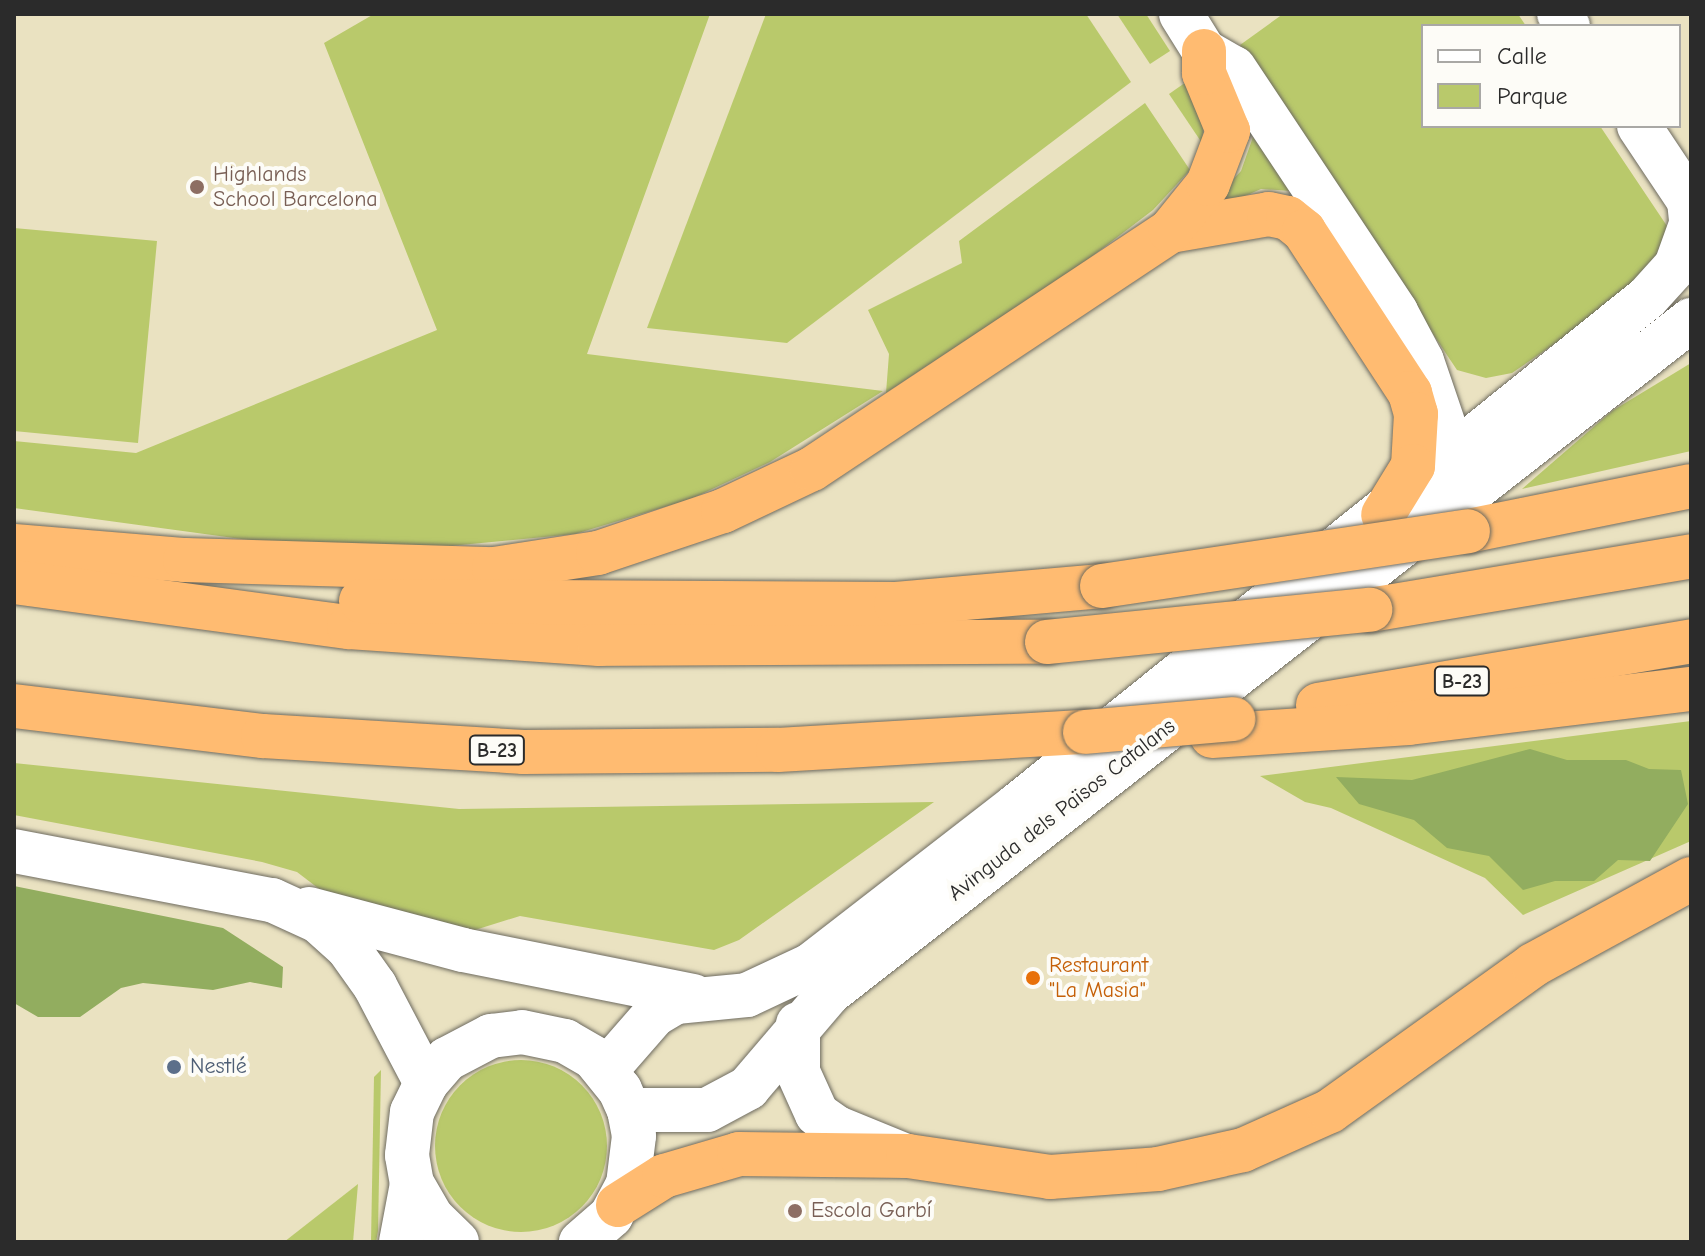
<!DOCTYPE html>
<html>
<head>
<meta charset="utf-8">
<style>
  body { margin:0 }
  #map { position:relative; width:1705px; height:1256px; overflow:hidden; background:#eae2c1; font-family:"Comic Neue",sans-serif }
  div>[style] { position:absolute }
  .green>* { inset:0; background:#b9c96b }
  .round { border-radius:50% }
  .forest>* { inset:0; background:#92ad5f }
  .roads { filter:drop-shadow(0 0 2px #6e6b60) drop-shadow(0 0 2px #6e6b60) }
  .minor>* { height:44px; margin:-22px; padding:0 22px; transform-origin:22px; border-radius:22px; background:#fff }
  .highway>* { height:44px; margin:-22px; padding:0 22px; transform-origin:22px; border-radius:22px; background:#ffbb71 }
  .bridges { filter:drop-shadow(0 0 2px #6e6b60) drop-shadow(0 0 2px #6e6b60) }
  .highway-bridge>* { height:44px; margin:-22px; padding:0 22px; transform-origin:22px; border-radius:22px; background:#ffbb71 }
  .dots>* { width:22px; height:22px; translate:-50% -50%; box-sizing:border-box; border:4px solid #fdfcf7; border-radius:50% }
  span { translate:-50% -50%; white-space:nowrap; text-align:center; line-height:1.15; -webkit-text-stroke:8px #fdfcf7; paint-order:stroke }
  .shield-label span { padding:2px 6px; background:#fdfcf7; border:2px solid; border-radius:6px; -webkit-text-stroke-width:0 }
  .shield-label { font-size:20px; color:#2b2b2b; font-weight:700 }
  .education-label { font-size:22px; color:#785e54 }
  .left { translate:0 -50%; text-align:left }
  .street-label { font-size:22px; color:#2b2b2b }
  .food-label { font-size:22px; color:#c56008 }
  .service-label { font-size:22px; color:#4e5e75 }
  .frame { position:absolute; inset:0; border:16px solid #2b2b2b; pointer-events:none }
  .legend { position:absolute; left:1421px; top:24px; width:260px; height:104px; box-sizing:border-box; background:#fdfcf7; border:2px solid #a9a8a5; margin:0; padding:10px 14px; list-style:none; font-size:24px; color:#2b2b2b }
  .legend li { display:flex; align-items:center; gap:16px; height:40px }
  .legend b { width:40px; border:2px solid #a9a8a5 }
</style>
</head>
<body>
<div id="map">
  <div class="green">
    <i style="clip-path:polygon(374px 14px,710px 14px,587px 354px,883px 391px,770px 462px,691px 499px,575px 534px,429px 548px,293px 546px,14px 508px,14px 441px,136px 453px,437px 330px,324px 43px)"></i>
    <i style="clip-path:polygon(766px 14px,1086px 14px,1131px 82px,787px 343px,647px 328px)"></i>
    <i style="clip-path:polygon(1117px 14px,1146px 14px,1170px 51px,1150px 64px)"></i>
    <i style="clip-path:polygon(1283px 14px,1518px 14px,1526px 26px,1423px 26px,1423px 126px,1600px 126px,1667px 226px,1668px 245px,1642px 284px,1512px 373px,1486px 378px,1457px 370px,1240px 45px)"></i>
    <i style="clip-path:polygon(1189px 80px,1204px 123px,1202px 143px,1169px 94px)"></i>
    <i style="clip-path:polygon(1145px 103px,1190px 170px,1153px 210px,1086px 261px,886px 393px,889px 354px,868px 310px,962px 263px,959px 241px)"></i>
    <i style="clip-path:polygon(1253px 137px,1291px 191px,1261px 189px,1211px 211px,1207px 207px,1241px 171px)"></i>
    <i style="clip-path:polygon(14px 228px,157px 241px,138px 443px,14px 431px)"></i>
    <i style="clip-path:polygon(1691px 363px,1691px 451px,1522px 489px,1612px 411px)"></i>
    <i style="clip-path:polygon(1691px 721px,1691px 841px,1523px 915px,1485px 878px,1331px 808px,1305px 802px,1260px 776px)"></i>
    <i style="clip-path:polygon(14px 763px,459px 809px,934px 802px,739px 940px,714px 950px,520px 916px,459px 935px,331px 898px,297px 872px,262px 862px,14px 815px)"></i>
    <i class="round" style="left:435px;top:1060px;width:172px;height:172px"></i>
    <i style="clip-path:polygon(381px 1070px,378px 1231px,376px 1242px,371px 1242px,374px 1077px)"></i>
    <i style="clip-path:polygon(358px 1184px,353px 1242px,284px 1242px)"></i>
  </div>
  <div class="forest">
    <i style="clip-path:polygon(1530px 749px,1567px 760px,1626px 760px,1649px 769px,1681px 770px,1688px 804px,1650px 861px,1618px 860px,1594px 881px,1555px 881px,1523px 890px,1489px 856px,1447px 848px,1414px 820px,1359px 804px,1336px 777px,1412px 780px)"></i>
    <i style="clip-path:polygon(14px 886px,223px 928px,283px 967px,282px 988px,250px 982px,213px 990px,143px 983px,121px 988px,80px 1017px,38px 1017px,14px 1003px)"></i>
  </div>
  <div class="roads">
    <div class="minor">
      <i style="left:1181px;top:14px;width:44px;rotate:58.1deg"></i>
      <i style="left:1204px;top:51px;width:34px;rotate:30deg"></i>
      <i style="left:1234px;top:68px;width:293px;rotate:56.4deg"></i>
      <i style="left:1396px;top:312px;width:55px;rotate:62deg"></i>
      <i style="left:1422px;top:361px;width:96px;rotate:71.2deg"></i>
      <i style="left:1453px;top:452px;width:28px;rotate:84deg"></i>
      <i style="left:1559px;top:14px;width:15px;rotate:53deg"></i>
      <i style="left:1639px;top:126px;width:90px;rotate:56.3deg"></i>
      <i style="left:1689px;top:201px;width:18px;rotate:84deg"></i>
      <i style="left:14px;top:851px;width:263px;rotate:10.8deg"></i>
      <i style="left:272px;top:900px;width:51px;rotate:24.5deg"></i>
      <i style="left:318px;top:921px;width:40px;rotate:42deg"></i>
      <i style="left:348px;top:948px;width:47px;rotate:54.6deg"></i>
      <i style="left:375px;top:986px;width:110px;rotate:62.3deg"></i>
      <i style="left:309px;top:909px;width:159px;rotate:14.9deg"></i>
      <i style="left:463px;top:950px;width:235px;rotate:11.3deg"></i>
      <i style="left:798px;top:1024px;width:48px;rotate:90deg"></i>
      <i style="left:798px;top:1072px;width:46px;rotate:65.7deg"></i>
      <i style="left:817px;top:1114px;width:24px;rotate:35deg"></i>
      <i style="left:837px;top:1128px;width:74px;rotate:22.1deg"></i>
      <i style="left:606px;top:1070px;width:73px;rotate:-48.9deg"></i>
      <i style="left:654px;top:1015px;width:26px;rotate:-31deg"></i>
      <i style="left:676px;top:1002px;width:71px;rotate:-5.6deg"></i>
      <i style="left:747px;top:995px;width:71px;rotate:-25.1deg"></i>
      <i style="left:811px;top:965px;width:259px;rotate:-37.8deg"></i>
      <i style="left:1016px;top:806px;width:810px;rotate:-38.84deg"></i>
      <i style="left:1647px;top:298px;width:43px;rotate:-47.8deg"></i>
      <i style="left:1676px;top:266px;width:45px;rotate:-70.3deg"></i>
      <i style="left:629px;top:1110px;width:78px"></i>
      <i style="left:707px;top:1110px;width:47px;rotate:-28.2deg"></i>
      <i style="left:748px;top:1088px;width:125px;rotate:-49.5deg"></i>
      <i style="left:829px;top:993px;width:1094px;rotate:-37.98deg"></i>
      <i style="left:401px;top:1242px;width:59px;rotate:-79.3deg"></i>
      <i style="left:457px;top:1242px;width:35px;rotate:-136deg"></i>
      <i style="left:432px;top:1218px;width:39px;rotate:-120deg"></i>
      <i style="left:412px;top:1184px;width:29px;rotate:-100deg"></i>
      <i style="left:407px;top:1155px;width:43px;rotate:-83.4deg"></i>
      <i style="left:412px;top:1112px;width:32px;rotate:-64deg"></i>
      <i style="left:426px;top:1083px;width:32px;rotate:-49deg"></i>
      <i style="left:447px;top:1059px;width:50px;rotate:-27.6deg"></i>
      <i style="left:491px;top:1036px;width:31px;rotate:-7deg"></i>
      <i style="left:522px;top:1032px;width:44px;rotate:11.8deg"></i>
      <i style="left:565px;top:1041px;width:34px;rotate:30deg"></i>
      <i style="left:594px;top:1058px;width:41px;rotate:50.9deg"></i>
      <i style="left:620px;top:1090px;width:22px;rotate:66deg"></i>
      <i style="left:629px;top:1110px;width:26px;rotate:79deg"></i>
      <i style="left:634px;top:1136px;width:48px;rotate:97.1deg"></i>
      <i style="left:628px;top:1184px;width:36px;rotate:118deg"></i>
      <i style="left:611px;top:1216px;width:40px;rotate:139deg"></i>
    </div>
    <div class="highway">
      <i style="left:1170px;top:231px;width:100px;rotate:-9.7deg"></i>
      <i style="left:1269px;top:214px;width:19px;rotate:12deg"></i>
      <i style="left:1288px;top:218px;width:21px;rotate:39deg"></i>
      <i style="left:1304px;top:231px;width:194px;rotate:56.8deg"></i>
      <i style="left:1410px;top:393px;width:22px;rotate:74deg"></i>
      <i style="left:1416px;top:414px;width:52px;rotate:93.3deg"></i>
      <i style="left:1413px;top:466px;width:57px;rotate:121.5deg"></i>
      <i style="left:1468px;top:531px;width:227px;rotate:-11.4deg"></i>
      <i style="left:14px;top:546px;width:172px;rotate:4.7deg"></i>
      <i style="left:185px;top:560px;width:309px;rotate:1.7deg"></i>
      <i style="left:494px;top:569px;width:105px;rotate:-8.7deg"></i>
      <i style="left:598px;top:553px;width:132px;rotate:-18.6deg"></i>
      <i style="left:723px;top:511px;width:98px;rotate:-25.3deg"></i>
      <i style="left:812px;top:469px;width:430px;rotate:-33.6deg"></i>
      <i style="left:1170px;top:231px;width:60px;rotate:-51deg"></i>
      <i style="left:1208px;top:184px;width:57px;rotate:-69.3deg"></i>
      <i style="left:1228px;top:131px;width:63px;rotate:-112.5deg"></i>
      <i style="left:1204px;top:73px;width:22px;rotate:-90deg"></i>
      <i style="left:14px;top:582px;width:338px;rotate:7.7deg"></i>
      <i style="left:349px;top:627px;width:251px;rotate:3.9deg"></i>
      <i style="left:599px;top:644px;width:448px;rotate:-0.3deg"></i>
      <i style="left:361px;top:601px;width:535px;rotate:0.32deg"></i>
      <i style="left:896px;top:604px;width:207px;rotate:-5deg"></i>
      <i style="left:1370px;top:610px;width:326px;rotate:-9.5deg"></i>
      <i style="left:1318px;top:705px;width:378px;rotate:-9.7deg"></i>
      <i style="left:14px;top:706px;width:251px;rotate:6.9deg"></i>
      <i style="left:263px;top:736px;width:261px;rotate:3.5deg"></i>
      <i style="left:524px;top:752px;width:254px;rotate:-0.5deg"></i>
      <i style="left:778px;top:750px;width:308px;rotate:-3.4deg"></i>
      <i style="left:1212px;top:736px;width:197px;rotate:-3.8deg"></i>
      <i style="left:1409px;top:723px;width:284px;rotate:-6.9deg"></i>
      <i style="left:618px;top:1205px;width:54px;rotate:-32.2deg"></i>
      <i style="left:664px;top:1176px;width:78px;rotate:-16.3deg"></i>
      <i style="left:739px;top:1154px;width:169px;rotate:0.7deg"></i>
      <i style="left:908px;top:1156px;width:144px;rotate:8.4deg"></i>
      <i style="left:1050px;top:1177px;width:108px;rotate:-4.2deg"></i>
      <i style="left:1158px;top:1169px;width:87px;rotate:-12.6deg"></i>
      <i style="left:1243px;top:1150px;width:95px;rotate:-24.1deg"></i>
      <i style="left:1330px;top:1111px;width:250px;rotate:-35.7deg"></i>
      <i style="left:1533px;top:965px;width:180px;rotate:-28.6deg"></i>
    </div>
  </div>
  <div class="bridges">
    <div class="highway-bridge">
      <i style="left:1102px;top:586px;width:370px;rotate:-8.5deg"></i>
      <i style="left:1047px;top:642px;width:325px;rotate:-5.7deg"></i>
      <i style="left:1085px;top:732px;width:149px;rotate:-5deg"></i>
    </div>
  </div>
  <div class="dots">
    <i style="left:197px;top:187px;background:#8d6e63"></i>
    <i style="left:1033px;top:978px;background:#e8710a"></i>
    <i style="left:174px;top:1067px;background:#5c6f8a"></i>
    <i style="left:795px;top:1211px;background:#8d6e63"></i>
  </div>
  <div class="shield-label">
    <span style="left:1462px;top:681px">B-23</span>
    <span style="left:497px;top:750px">B-23</span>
  </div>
  <div class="education-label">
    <span class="left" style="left:213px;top:187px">Highlands<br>School Barcelona</span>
    <span class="left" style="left:811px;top:1211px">Escola Garbí</span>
  </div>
  <div class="street-label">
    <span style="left:1062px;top:810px;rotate:-38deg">Avinguda dels Països Catalans</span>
  </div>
  <div class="food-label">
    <span class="left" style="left:1049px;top:978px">Restaurant<br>"La Masia"</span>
  </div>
  <div class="service-label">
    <span class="left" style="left:190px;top:1067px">Nestlé</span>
  </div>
  <div class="frame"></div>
  <ul class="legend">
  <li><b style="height:10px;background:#fff"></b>Calle</li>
  <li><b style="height:22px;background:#b9c96b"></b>Parque</li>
  </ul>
</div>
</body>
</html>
